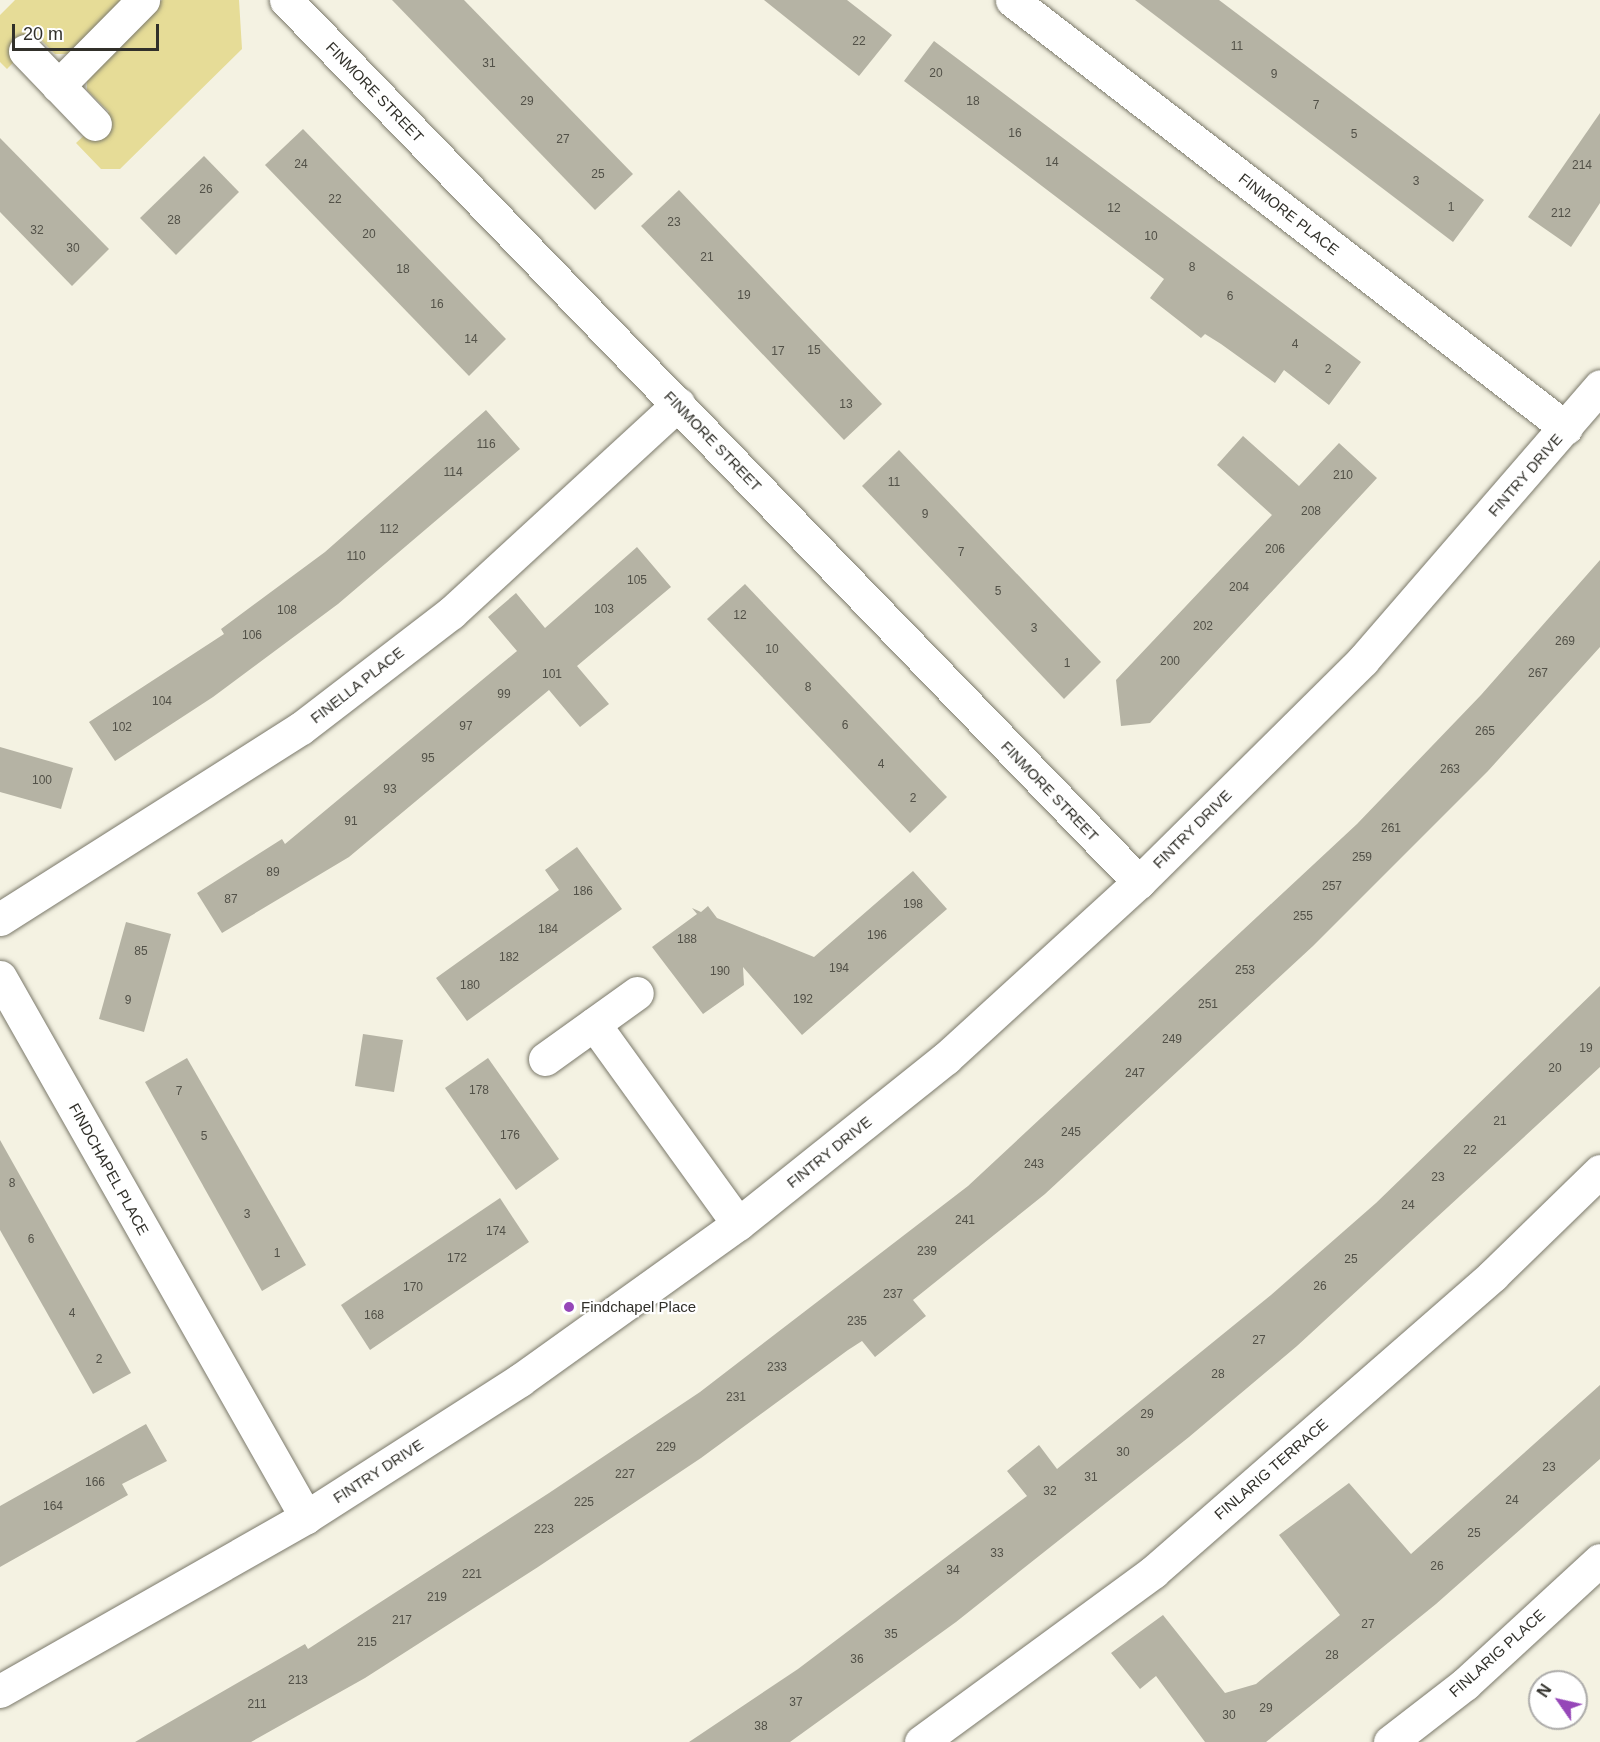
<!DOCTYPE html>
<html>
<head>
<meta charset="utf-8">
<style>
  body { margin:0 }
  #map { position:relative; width:1600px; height:1742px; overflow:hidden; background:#f4f2e2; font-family:Helvetica,sans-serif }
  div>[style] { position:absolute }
  .green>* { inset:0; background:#e6dc97 }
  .building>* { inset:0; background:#b5b3a4 }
  .roads { filter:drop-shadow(0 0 2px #7b796b) drop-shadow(0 0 2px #7b796b) }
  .minor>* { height:33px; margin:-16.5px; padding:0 16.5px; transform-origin:16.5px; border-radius:16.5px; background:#fff }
  .tertiary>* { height:33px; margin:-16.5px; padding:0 16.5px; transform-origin:16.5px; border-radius:16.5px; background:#fff }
  .dots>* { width:16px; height:16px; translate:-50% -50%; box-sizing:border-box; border:3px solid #fff; border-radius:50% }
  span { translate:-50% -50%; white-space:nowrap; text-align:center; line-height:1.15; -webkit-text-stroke:4.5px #fff; paint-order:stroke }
  .number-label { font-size:12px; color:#525148 }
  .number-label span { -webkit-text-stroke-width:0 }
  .street-label { font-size:15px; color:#31302a }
  .poi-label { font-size:15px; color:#31302a }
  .left { translate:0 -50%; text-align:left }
  .north { position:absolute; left:1528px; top:1670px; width:60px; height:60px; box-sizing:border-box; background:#fff; border:2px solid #adacaa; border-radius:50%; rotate:304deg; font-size:16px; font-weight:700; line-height:24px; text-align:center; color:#31302a }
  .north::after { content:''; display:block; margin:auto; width:21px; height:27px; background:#9647b8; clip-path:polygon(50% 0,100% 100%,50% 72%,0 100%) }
  .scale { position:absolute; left:12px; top:24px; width:147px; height:27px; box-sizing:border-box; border:3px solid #31302a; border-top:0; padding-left:8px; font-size:18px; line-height:21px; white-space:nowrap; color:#31302a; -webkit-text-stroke:4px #fff; paint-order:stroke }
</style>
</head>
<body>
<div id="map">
  <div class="green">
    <i style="clip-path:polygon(15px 0,125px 0,71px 54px,55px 54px,38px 37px,7px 69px,0 62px,0 15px)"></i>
    <i style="clip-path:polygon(162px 0,239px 0,242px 49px,120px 169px,101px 169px,76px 143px,109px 112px,87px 90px,87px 74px)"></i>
  </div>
  <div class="building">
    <i style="clip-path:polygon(392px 0,464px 0,633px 174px,595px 210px)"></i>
    <i style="clip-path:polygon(764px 0,847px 0,892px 35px,859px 76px)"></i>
    <i style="clip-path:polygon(1135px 0,1219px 0,1484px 200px,1453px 242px)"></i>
    <i style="clip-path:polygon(934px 41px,1361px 362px,1329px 405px,1284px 370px,1275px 383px,1221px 344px,1205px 334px,1201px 338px,1150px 298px,1164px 279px,904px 81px)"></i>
    <i style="clip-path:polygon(1600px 113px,1600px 203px,1571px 247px,1528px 217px)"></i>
    <i style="clip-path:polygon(303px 129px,506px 339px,469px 376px,265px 165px)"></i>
    <i style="clip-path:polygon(0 138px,109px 249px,72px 286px,0 212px)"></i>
    <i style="clip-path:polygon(204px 156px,239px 192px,176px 255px,140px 218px)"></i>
    <i style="clip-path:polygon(679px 190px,882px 404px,844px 440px,641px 226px)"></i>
    <i style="clip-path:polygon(486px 410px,520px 449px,338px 604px,213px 697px,115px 761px,89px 722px,224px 634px,221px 629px,325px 552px)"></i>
    <i style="clip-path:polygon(1243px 436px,1299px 486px,1339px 443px,1377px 478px,1150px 723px,1121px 726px,1116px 680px,1272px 515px,1217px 465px)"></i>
    <i style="clip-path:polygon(899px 450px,1101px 662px,1064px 699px,862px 486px)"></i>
    <i style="clip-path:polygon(637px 547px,671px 587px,577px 666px,609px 704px,580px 727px,549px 690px,349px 857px,222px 933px,197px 893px,282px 839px,285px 844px,517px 651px,488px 617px,516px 593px,545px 628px)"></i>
    <i style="clip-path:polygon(1600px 560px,1600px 647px,1488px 771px,1313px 946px,1045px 1194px,913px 1300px,926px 1316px,875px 1357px,862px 1341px,848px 1350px,701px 1458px,538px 1567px,365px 1678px,251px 1742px,135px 1742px,305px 1644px,308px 1649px,549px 1493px,700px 1392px,968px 1186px,1357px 824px,1481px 695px)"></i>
    <i style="clip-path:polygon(745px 584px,947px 797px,910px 833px,707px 619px)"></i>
    <i style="clip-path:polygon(0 747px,73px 768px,61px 809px,0 792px)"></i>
    <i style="clip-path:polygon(577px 847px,622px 909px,467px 1021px,436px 978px,559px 890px,545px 870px)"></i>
    <i style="clip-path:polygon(913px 871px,947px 909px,802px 1035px,743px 967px,744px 985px,703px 1014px,652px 947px,697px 914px,692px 908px,701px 912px,708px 906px,717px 918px,814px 957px)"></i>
    <i style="clip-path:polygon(126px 922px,171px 934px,144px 1032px,99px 1019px)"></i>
    <i style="clip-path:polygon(1600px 986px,1600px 1067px,1297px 1346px,1189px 1437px,956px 1622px,790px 1742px,689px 1742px,798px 1669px,1027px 1496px,1007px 1471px,1039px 1445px,1057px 1469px,1271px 1295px,1376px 1203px)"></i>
    <i style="clip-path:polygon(363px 1034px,403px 1040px,394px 1092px,355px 1086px)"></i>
    <i style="clip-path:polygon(187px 1058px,306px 1265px,262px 1291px,145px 1082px)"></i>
    <i style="clip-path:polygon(488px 1058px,559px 1159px,516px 1190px,445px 1088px)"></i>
    <i style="clip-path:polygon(0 1140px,131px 1373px,93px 1394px,0 1230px)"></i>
    <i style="clip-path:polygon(500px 1198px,529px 1242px,370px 1350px,341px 1305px)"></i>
    <i style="clip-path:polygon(1600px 1385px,1600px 1459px,1436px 1604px,1266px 1742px,1205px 1742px,1156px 1676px,1140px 1689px,1111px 1653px,1163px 1615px,1225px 1693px,1256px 1684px,1340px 1615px,1279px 1535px,1349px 1483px,1411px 1554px)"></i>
    <i style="clip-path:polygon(146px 1424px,167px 1461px,122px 1484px,128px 1495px,0 1567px,0 1506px)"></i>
  </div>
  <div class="roads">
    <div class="minor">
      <i style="left:286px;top:0;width:1227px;rotate:45.96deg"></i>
      <i style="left:1012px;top:0;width:700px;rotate:37.69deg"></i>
      <i style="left:25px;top:51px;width:101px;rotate:46.2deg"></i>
      <i style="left:58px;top:86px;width:121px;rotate:-45.3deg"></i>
      <i style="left:0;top:919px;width:356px;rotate:-32.4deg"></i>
      <i style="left:301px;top:728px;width:189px;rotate:-37.5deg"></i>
      <i style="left:451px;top:613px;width:309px;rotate:-42.6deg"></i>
      <i style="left:0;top:977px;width:621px;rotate:60.46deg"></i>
      <i style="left:594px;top:1024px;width:246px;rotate:54.2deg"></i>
      <i style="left:545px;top:1059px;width:113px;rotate:-35.7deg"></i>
      <i style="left:921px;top:1742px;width:288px;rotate:-36.2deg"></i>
      <i style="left:1153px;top:1572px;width:451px;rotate:-41.1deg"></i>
      <i style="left:1493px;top:1275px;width:149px;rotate:-44.2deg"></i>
      <i style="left:1390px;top:1742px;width:95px;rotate:-37.7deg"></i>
      <i style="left:1465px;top:1684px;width:183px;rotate:-42.6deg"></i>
    </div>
    <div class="tertiary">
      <i style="left:0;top:1691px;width:352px;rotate:-29.6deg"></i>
      <i style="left:306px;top:1517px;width:254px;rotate:-32.6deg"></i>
      <i style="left:520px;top:1380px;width:268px;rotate:-35.6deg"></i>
      <i style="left:738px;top:1224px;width:266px;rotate:-38.6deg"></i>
      <i style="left:946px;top:1058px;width:261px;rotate:-42.4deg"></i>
      <i style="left:1139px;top:882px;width:315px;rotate:-44.7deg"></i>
      <i style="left:1363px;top:660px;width:362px;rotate:-49.1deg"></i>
    </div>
  </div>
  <div class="dots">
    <i style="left:569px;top:1307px;background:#9647b8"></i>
  </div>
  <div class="number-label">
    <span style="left:859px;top:42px">22</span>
    <span style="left:1237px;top:47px">11</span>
    <span style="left:489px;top:64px">31</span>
    <span style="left:936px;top:74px">20</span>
    <span style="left:1274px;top:75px">9</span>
    <span style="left:527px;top:102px">29</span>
    <span style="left:973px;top:102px">18</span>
    <span style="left:1316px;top:106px">7</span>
    <span style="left:1015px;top:134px">16</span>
    <span style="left:1354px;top:135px">5</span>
    <span style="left:563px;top:140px">27</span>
    <span style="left:1052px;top:163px">14</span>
    <span style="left:301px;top:165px">24</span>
    <span style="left:1582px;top:166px">214</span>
    <span style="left:598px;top:175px">25</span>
    <span style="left:1416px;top:182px">3</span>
    <span style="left:206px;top:190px">26</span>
    <span style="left:335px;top:200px">22</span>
    <span style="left:1451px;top:208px">1</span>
    <span style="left:1114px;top:209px">12</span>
    <span style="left:1561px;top:214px">212</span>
    <span style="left:174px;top:221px">28</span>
    <span style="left:674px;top:223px">23</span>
    <span style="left:37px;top:231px">32</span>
    <span style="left:369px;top:235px">20</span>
    <span style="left:1151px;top:237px">10</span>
    <span style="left:73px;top:249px">30</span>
    <span style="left:707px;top:258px">21</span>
    <span style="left:1192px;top:268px">8</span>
    <span style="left:403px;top:270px">18</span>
    <span style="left:744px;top:296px">19</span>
    <span style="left:1230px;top:297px">6</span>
    <span style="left:437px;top:305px">16</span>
    <span style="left:471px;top:340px">14</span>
    <span style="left:1295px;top:345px">4</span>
    <span style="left:814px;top:351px">15</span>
    <span style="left:778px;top:352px">17</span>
    <span style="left:1328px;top:370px">2</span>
    <span style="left:846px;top:405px">13</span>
    <span style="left:486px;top:445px">116</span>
    <span style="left:453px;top:473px">114</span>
    <span style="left:1343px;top:476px">210</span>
    <span style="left:894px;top:483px">11</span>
    <span style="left:1311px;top:512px">208</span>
    <span style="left:925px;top:515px">9</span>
    <span style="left:389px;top:530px">112</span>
    <span style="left:1275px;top:550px">206</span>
    <span style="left:961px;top:553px">7</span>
    <span style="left:356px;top:557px">110</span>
    <span style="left:637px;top:581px">105</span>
    <span style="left:1239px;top:588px">204</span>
    <span style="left:998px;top:592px">5</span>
    <span style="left:604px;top:610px">103</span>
    <span style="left:287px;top:611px">108</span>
    <span style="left:740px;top:616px">12</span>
    <span style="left:1203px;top:627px">202</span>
    <span style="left:1034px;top:629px">3</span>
    <span style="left:252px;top:636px">106</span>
    <span style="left:1565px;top:642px">269</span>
    <span style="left:772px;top:650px">10</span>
    <span style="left:1170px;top:662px">200</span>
    <span style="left:1067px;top:664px">1</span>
    <span style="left:1538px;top:674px">267</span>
    <span style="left:552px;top:675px">101</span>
    <span style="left:808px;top:688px">8</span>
    <span style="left:504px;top:695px">99</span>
    <span style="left:162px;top:702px">104</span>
    <span style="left:845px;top:726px">6</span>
    <span style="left:466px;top:727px">97</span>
    <span style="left:122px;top:728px">102</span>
    <span style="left:1485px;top:732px">265</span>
    <span style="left:428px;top:759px">95</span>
    <span style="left:881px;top:765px">4</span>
    <span style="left:1450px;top:770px">263</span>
    <span style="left:42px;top:781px">100</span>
    <span style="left:390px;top:790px">93</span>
    <span style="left:913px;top:799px">2</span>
    <span style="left:351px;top:822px">91</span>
    <span style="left:1391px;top:829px">261</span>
    <span style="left:1362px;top:858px">259</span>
    <span style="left:273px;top:873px">89</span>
    <span style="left:1332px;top:887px">257</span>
    <span style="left:583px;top:892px">186</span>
    <span style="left:231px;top:900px">87</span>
    <span style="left:913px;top:905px">198</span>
    <span style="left:1303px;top:917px">255</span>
    <span style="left:548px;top:930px">184</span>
    <span style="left:877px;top:936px">196</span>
    <span style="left:687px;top:940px">188</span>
    <span style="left:141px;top:952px">85</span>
    <span style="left:509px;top:958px">182</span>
    <span style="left:839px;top:969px">194</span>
    <span style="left:1245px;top:971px">253</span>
    <span style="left:720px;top:972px">190</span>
    <span style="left:470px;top:986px">180</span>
    <span style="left:803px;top:1000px">192</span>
    <span style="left:128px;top:1001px">9</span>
    <span style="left:1208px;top:1005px">251</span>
    <span style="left:1172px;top:1040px">249</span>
    <span style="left:1586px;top:1049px">19</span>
    <span style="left:1555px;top:1069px">20</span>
    <span style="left:1135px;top:1074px">247</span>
    <span style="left:479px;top:1091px">178</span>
    <span style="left:179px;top:1092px">7</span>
    <span style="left:1500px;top:1122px">21</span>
    <span style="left:1071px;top:1133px">245</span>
    <span style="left:510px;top:1136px">176</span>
    <span style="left:204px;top:1137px">5</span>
    <span style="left:1470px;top:1151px">22</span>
    <span style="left:1034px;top:1165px">243</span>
    <span style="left:1438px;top:1178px">23</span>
    <span style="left:12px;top:1184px">8</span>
    <span style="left:1408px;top:1206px">24</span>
    <span style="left:247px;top:1215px">3</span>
    <span style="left:965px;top:1221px">241</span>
    <span style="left:496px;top:1232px">174</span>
    <span style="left:31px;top:1240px">6</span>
    <span style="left:927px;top:1252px">239</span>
    <span style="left:277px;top:1254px">1</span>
    <span style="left:457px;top:1259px">172</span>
    <span style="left:1351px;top:1260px">25</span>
    <span style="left:1320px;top:1287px">26</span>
    <span style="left:413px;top:1288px">170</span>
    <span style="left:893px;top:1295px">237</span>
    <span style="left:72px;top:1314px">4</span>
    <span style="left:374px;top:1316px">168</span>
    <span style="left:857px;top:1322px">235</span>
    <span style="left:1259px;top:1341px">27</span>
    <span style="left:99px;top:1360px">2</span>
    <span style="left:777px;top:1368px">233</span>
    <span style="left:1218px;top:1375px">28</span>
    <span style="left:736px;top:1398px">231</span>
    <span style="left:1147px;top:1415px">29</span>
    <span style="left:666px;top:1448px">229</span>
    <span style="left:1123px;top:1453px">30</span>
    <span style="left:1549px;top:1468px">23</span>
    <span style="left:625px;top:1475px">227</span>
    <span style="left:1091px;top:1478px">31</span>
    <span style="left:95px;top:1483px">166</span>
    <span style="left:1050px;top:1492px">32</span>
    <span style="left:1512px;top:1501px">24</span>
    <span style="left:584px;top:1503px">225</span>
    <span style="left:53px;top:1507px">164</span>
    <span style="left:544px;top:1530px">223</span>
    <span style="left:1474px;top:1534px">25</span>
    <span style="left:997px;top:1554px">33</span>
    <span style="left:1437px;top:1567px">26</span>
    <span style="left:953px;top:1571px">34</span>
    <span style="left:472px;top:1575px">221</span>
    <span style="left:437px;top:1598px">219</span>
    <span style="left:402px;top:1621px">217</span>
    <span style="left:1368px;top:1625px">27</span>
    <span style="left:891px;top:1635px">35</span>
    <span style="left:367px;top:1643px">215</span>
    <span style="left:1332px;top:1656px">28</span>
    <span style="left:857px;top:1660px">36</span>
    <span style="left:298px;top:1681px">213</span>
    <span style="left:796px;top:1703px">37</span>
    <span style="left:257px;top:1705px">211</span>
    <span style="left:1266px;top:1709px">29</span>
    <span style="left:1229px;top:1716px">30</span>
    <span style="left:761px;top:1727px">38</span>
  </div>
  <div class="street-label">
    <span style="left:375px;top:92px;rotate:46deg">FINMORE STREET</span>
    <span style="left:1289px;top:214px;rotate:38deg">FINMORE PLACE</span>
    <span style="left:713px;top:441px;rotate:46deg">FINMORE STREET</span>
    <span style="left:1525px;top:475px;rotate:-49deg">FINTRY DRIVE</span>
    <span style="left:357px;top:685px;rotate:-38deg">FINELLA PLACE</span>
    <span style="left:1050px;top:791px;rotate:46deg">FINMORE STREET</span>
    <span style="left:1192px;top:829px;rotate:-45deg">FINTRY DRIVE</span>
    <span style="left:829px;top:1152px;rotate:-39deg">FINTRY DRIVE</span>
    <span style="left:109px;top:1169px;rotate:61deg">FINDCHAPEL PLACE</span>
    <span style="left:1271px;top:1469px;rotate:-41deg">FINLARIG TERRACE</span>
    <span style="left:378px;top:1471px;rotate:-33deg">FINTRY DRIVE</span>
    <span style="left:1497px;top:1653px;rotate:-42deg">FINLARIG PLACE</span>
  </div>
  <div class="poi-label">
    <span class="left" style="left:581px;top:1307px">Findchapel Place</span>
  </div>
  <div class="north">N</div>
  <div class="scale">20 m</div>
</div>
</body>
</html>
